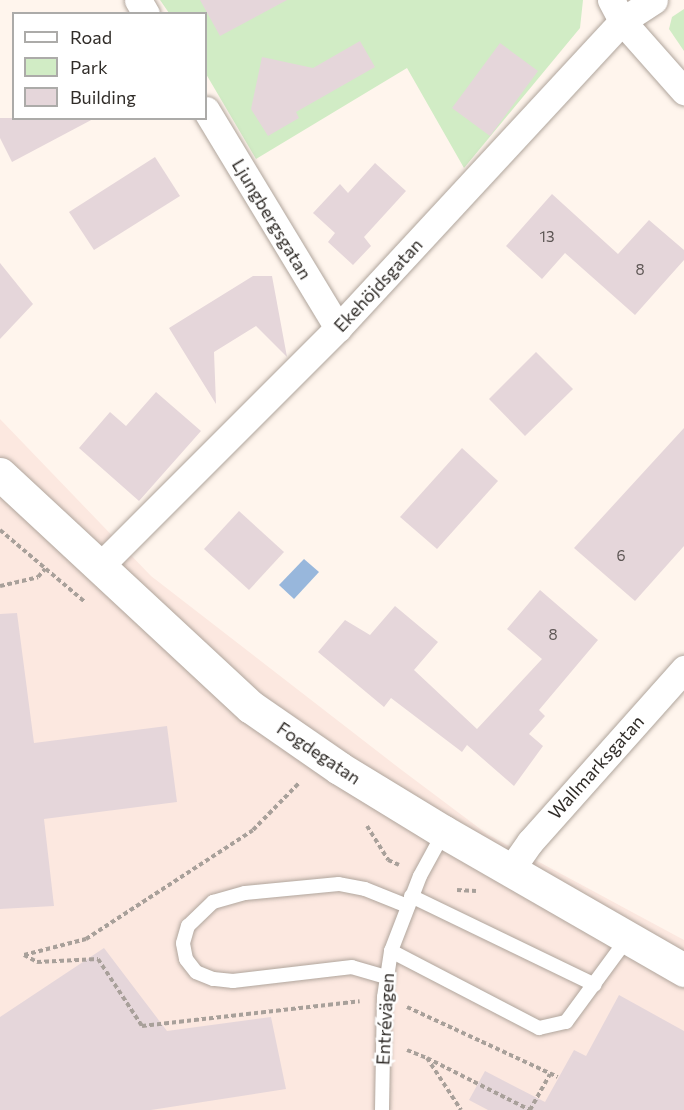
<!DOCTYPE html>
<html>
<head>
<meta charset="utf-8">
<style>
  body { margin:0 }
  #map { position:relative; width:684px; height:1110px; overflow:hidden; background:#fff5ed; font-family:Commissioner,sans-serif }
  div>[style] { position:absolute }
  .medical>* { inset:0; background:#fce8e0 }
  .green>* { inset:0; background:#d1ecc5 }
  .water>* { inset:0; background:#98b7dc }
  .building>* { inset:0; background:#e5d6da }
  .path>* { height:4px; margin-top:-2px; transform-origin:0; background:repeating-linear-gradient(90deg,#a8a09a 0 4.5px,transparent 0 7.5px) }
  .roads { filter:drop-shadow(0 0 2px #b0a59c) drop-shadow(0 0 2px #b0a59c) }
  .lane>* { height:14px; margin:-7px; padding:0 7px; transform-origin:7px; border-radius:7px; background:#fff }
  .street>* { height:27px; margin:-13.5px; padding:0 13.5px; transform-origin:13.5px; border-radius:13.5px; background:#fff }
  .secondary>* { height:33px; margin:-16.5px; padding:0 16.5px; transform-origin:16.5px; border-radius:16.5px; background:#fff }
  span { translate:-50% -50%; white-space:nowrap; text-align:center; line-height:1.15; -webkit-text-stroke:5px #fff; paint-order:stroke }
  .number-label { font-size:15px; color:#5d5654 }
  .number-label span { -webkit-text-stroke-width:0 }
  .street-label { font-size:18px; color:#302c28 }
  .legend { position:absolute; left:12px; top:12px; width:195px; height:108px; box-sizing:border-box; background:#fff; border:2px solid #acaba9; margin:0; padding:8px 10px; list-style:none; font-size:18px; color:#302c28 }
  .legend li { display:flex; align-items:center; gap:12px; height:30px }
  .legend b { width:30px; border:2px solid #acaba9 }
</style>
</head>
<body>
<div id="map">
  <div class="medical">
    <i style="clip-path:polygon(0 419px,151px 576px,399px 768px,487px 834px,684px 940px,684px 1110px,0 1110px)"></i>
  </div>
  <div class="green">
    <i style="clip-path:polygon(160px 0,583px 0,580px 28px,464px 168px,407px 68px,256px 159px,206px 74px,206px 14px,169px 13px)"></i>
    <i style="clip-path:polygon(684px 9px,684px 51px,669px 29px,672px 17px)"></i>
  </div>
  <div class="water">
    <i style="clip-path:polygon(304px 559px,319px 572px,294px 599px,279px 585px)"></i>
  </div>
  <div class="building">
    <i style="clip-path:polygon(200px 0,287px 0,220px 36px)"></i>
    <i style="clip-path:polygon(360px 41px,375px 67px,296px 112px,299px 118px,268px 136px,251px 109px,262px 57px,313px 68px)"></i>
    <i style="clip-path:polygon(500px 43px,538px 71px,490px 136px,452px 108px)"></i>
    <i style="clip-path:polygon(0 118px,95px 118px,12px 162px,0 138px)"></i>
    <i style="clip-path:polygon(155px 157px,180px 196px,94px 250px,69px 212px)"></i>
    <i style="clip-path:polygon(375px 163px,406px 191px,364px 237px,371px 246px,353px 265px,328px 242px,335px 233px,313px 213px,340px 184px,348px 193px)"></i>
    <i style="clip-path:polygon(552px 194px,618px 254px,649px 220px,684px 250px,684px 260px,635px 315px,565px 253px,542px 279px,506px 246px)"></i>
    <i style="clip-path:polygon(0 263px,33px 304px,0 339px)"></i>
    <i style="clip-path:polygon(253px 276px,272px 276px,287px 357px,256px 326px,214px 352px,216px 404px,169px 328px)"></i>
    <i style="clip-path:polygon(536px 352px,573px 389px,525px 436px,489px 399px)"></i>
    <i style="clip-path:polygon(156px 392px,201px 431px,139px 501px,79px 448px,110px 412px,126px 426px)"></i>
    <i style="clip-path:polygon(684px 428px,684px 546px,635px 601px,574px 548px)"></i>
    <i style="clip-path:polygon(462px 448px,498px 481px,437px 549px,400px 517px)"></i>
    <i style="clip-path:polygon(239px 511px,284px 552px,249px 590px,204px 549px)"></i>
    <i style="clip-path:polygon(540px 590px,598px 640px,539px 710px,545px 716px,529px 734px,543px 746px,514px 786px,467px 745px,462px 752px,391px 698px,384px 707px,318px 652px,345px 620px,370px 635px,395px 606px,438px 642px,414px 670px,477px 729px,542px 659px,507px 629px)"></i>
    <i style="clip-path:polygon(17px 613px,34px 743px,167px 726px,177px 802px,44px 819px,54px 906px,0 909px,0 614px)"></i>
    <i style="clip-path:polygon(104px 948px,167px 1031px,271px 1017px,286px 1089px,151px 1110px,0 1110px,0 1017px)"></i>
    <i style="clip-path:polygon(619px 995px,684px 1031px,684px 1110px,488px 1110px,469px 1100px,485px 1071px,545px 1102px,574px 1050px,586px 1056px)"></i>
  </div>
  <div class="path">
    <i style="left:0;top:530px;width:111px;rotate:40.3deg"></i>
    <i style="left:0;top:586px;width:39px;rotate:-13deg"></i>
    <i style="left:38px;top:577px;width:11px;rotate:-49deg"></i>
    <i style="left:367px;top:826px;width:40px;rotate:58deg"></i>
    <i style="left:388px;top:860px;width:12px;rotate:24deg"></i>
    <i style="left:457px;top:890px;width:19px;rotate:3deg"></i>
    <i style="left:24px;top:955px;width:15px;rotate:28deg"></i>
    <i style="left:37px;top:962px;width:61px;rotate:-2.8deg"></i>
    <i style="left:98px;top:959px;width:80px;rotate:56.7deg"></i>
    <i style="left:142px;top:1026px;width:219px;rotate:-6.5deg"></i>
    <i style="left:24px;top:955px;width:64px;rotate:-14.5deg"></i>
    <i style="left:86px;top:939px;width:199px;rotate:-33.1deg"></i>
    <i style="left:253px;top:830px;width:67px;rotate:-45.6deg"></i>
    <i style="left:407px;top:1007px;width:166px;rotate:24.9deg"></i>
    <i style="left:407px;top:1050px;width:22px;rotate:22deg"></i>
    <i style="left:427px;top:1058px;width:62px;rotate:56.8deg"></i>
    <i style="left:427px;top:1058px;width:115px;rotate:26.8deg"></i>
    <i style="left:530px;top:1110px;width:41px;rotate:-60.9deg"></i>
  </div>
  <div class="roads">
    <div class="lane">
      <i style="left:411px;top:896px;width:204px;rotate:25.8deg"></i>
      <i style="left:391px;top:951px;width:167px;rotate:27.5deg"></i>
      <i style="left:539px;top:1028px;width:28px;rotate:-13deg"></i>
      <i style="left:566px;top:1022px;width:103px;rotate:-53.7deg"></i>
      <i style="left:386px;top:977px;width:35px;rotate:-164deg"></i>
      <i style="left:352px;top:967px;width:120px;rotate:173.3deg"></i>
      <i style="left:233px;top:981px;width:20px;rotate:-174deg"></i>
      <i style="left:213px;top:979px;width:18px;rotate:-158deg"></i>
      <i style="left:196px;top:972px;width:16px;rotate:-128deg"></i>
      <i style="left:186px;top:959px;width:16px;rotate:-101deg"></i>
      <i style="left:183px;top:943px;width:18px;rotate:-74deg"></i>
      <i style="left:188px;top:926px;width:35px;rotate:-44deg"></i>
      <i style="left:213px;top:902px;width:33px;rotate:-16deg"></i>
      <i style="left:245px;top:893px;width:94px;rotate:-5.5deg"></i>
      <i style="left:339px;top:884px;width:26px;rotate:11deg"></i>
      <i style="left:365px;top:889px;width:45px;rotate:22deg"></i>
      <i style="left:382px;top:1110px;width:113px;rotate:-89deg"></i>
      <i style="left:384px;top:997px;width:47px;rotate:-81.3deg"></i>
      <i style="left:391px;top:951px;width:80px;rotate:-68.9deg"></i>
      <i style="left:420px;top:876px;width:50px;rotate:-61.4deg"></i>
    </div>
    <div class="street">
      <i style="left:138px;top:0;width:16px;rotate:60deg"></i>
      <i style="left:611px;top:0;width:24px;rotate:62deg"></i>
      <i style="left:622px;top:21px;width:94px;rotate:48.5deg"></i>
      <i style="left:206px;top:110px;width:255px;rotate:58.8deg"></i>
      <i style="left:98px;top:568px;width:339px;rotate:-45deg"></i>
      <i style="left:338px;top:328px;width:418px;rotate:-47.2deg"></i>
      <i style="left:622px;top:21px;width:38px;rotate:-33deg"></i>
      <i style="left:511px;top:869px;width:33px;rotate:-55deg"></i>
      <i style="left:530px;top:842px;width:232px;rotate:-48.3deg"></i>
    </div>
    <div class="secondary">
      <i style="left:0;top:474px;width:342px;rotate:42.9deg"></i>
      <i style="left:251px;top:707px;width:107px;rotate:34.7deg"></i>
      <i style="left:339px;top:768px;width:123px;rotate:31.4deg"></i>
      <i style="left:444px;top:832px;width:277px;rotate:29.9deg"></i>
    </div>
  </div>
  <div class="number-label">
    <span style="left:547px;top:237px">13</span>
    <span style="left:640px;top:270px">8</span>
    <span style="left:621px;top:556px">6</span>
    <span style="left:553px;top:635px">8</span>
  </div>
  <div class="street-label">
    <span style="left:272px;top:219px;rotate:59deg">Ljungbergsgatan</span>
    <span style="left:378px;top:285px;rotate:-47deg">Ekehöjdsgatan</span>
    <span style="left:319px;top:753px;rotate:34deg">Fogdegatan</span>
    <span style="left:596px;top:767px;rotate:-48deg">Wallmarksgatan</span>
    <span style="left:385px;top:1019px;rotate:-87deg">Entrévägen</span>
  </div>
  <ul class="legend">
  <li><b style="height:8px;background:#fff"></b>Road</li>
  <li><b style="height:16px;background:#d1ecc5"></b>Park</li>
  <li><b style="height:16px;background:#e5d6da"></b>Building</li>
  </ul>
</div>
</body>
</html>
